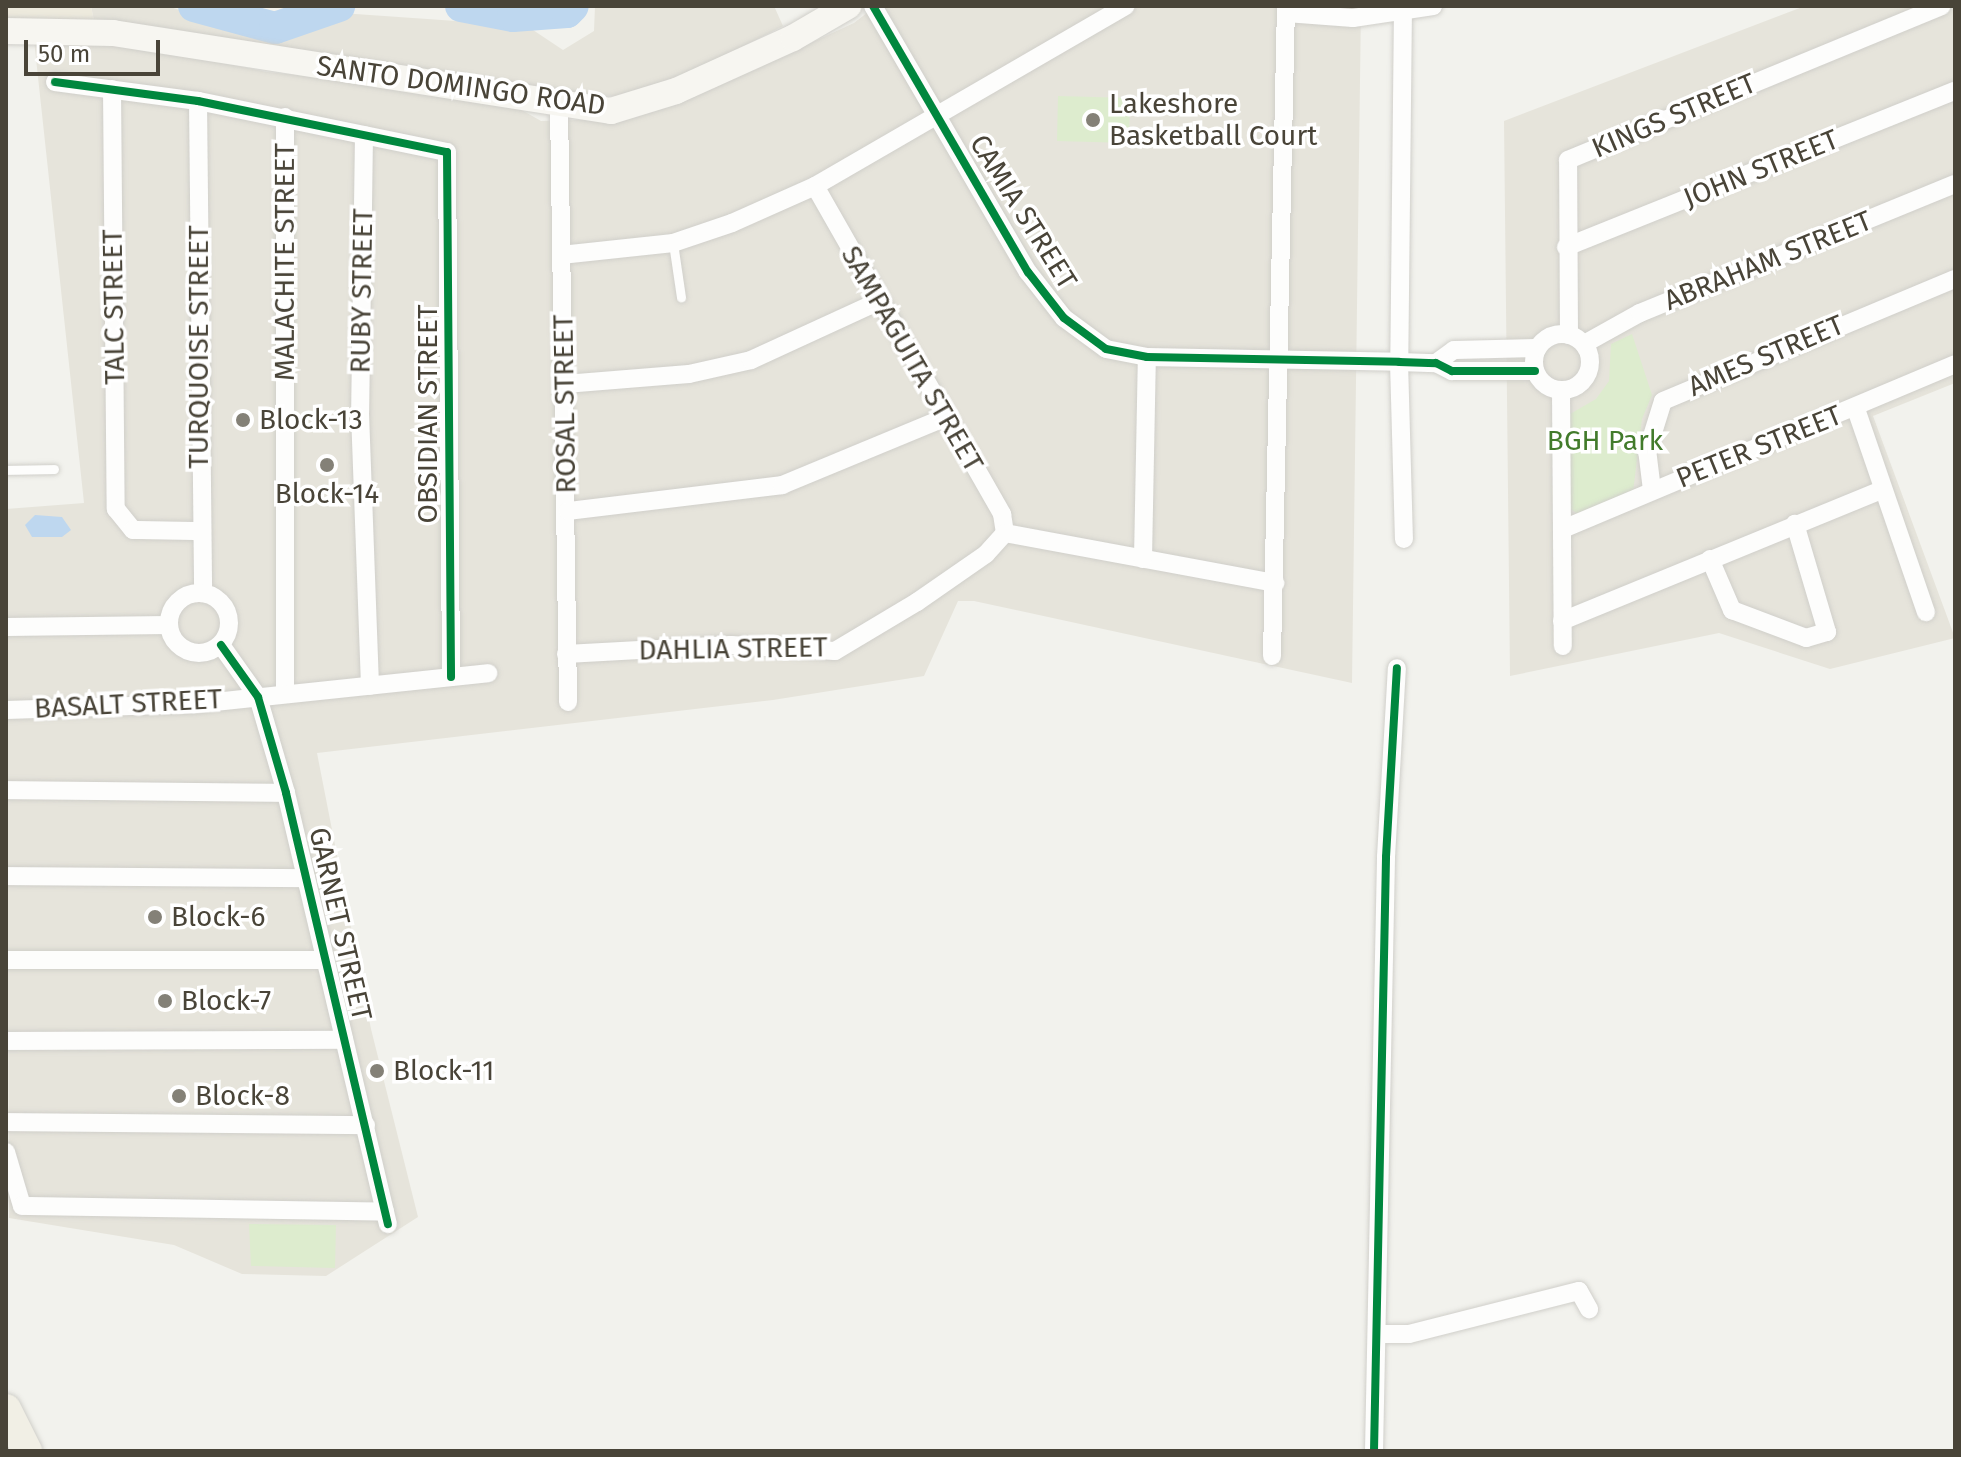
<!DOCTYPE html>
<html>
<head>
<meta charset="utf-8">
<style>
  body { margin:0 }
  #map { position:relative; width:1961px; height:1457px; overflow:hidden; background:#f2f2ed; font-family:"Fira Sans",sans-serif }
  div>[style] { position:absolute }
  .residential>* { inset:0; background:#e6e4db }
  .education>* { inset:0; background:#edeadd }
  .green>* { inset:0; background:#ddecce }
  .water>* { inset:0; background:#bed7ef }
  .river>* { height:32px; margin:-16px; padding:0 16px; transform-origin:16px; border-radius:16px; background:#bed7ef }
  .roads { filter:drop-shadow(0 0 2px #d0cfca) drop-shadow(0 0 2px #d0cfca) }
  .lane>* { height:9px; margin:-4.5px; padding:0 4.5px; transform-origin:4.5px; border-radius:4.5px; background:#fdfdfc }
  .street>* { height:18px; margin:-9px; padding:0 9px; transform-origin:9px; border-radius:9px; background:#fdfdfc }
  .street>.ring { margin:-9px; padding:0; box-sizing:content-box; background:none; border:18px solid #fdfdfc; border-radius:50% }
  .secondary>* { height:26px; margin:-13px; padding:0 13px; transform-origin:13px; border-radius:13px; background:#f7f6f1 }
  .primary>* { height:30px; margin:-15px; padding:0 15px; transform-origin:15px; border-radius:15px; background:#f1efe5 }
  .cycleway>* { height:8px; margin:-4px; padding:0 4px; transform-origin:4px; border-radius:4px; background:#00873e }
  .dots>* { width:22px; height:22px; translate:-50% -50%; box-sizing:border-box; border:4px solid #fff; border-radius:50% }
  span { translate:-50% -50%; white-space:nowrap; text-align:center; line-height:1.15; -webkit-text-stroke:7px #fff; paint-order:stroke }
  .street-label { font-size:28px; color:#494438 }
  .poi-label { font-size:28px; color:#494438 }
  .left { translate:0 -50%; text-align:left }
  .park-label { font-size:28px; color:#427b2b }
  .frame { position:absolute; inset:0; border:8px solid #494438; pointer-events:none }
  .scale { position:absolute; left:24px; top:40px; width:136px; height:36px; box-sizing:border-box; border:4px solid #494438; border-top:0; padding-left:10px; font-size:24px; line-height:28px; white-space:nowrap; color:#494438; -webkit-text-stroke:6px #fff; paint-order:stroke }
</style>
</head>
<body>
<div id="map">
  <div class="residential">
    <i style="clip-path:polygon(91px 6px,168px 6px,243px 33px,287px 33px,341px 13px,527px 26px,563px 50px,594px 31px,595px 6px,774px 6px,783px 26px,695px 71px,626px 96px,559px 95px,94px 21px)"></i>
    <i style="clip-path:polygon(876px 6px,1361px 6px,1352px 683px,974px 601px,958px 601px,924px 676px,773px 700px,317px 753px,371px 1029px,418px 1217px,326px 1276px,242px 1274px,174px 1245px,9px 1218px,6px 509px,84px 503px,34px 40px,153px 48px,267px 72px,495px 95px,541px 121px,611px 119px,705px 92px,854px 23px)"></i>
    <i style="clip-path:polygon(1805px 6px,1955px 6px,1955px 383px,1873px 416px,1955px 638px,1830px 669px,1719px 633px,1510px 676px,1504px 121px)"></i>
  </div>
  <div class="education">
    <i style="clip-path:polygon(6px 6px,91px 6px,94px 21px,6px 26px)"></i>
  </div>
  <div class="green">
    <i style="clip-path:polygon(1058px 96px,1130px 98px,1129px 143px,1057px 141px)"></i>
    <i style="clip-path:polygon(1632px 334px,1652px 395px,1642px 419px,1633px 492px,1578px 514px,1569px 508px,1570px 414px,1596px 399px,1609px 381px,1611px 344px)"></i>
    <i style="clip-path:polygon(249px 1224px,336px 1225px,335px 1268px,251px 1266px)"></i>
  </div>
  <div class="water">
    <i style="clip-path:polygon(35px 515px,62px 517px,71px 530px,62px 537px,32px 537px,25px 525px)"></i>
  </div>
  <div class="river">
    <i style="left:194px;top:6px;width:84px;rotate:15.2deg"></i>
    <i style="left:275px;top:28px;width:68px;rotate:-19deg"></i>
    <i style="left:461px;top:6px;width:53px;rotate:10.9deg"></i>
    <i style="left:513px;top:16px;width:54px;rotate:-4.2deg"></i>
    <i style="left:567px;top:12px;width:8px;rotate:-45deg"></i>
  </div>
  <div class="roads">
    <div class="lane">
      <i style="left:673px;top:243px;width:55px;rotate:81.6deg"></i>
      <i style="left:6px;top:470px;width:48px;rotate:-1.2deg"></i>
    </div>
    <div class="street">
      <i style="left:873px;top:6px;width:308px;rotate:59.8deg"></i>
      <i style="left:1028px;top:272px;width:58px;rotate:52deg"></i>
      <i style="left:1064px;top:318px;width:52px;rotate:36.4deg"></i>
      <i style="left:1106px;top:349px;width:42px;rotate:11deg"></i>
      <i style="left:1147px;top:357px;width:252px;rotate:1.1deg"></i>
      <i style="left:1399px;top:362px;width:37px;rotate:2deg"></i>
      <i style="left:1436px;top:363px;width:18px;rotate:27deg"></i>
      <i style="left:1452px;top:371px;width:83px"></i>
      <i style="left:1403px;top:6px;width:356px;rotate:90.6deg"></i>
      <i style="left:1399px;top:362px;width:177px;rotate:88.4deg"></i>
      <i style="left:1286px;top:13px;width:67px;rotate:4.3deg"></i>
      <i style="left:1353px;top:18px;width:81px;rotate:-8.5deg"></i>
      <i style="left:55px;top:82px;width:144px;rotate:7.6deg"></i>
      <i style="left:198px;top:101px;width:254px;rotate:11.6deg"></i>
      <i style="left:447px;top:152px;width:525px;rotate:89.56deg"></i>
      <i style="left:112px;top:89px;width:420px;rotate:89.5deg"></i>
      <i style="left:116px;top:509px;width:27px;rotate:51deg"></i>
      <i style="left:133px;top:530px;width:66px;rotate:0.9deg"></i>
      <i style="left:198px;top:101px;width:492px;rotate:89.4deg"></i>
      <i style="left:559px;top:106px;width:596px;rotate:89.13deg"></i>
      <i style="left:285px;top:117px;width:577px;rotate:90deg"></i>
      <i style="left:364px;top:135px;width:278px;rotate:90.8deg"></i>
      <i style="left:360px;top:413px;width:273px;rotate:87.9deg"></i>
      <i style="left:815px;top:186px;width:378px;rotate:60.3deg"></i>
      <i style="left:1002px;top:514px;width:19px;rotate:81deg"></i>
      <i style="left:1566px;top:247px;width:419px;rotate:-21.9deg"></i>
      <i style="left:561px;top:255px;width:113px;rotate:-6.1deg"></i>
      <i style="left:673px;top:243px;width:62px;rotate:-18.7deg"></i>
      <i style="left:732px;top:223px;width:91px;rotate:-24deg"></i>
      <i style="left:815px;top:186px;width:359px;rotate:-30.1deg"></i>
      <i class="ring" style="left:1534px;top:334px;width:38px;height:38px"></i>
      <i style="left:1569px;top:335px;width:175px;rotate:-90.3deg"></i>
      <i style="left:1568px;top:160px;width:404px;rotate:-22.4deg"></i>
      <i style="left:1584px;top:344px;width:64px;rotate:-29deg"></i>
      <i style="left:1640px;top:313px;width:340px;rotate:-22.3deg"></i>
      <i style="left:1436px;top:363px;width:22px;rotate:-36deg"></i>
      <i style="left:1454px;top:350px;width:83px;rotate:-1.4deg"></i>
      <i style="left:565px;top:384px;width:124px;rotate:-4.6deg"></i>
      <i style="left:689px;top:374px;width:64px;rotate:-12.7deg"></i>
      <i style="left:751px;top:360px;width:141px;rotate:-24.7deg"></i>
      <i style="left:1561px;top:391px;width:255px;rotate:89.6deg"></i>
      <i style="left:1856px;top:409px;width:215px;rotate:71deg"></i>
      <i style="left:1652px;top:490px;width:38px;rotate:-97deg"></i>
      <i style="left:1647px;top:452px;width:53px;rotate:-72.6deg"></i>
      <i style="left:1663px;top:401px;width:316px;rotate:-22.7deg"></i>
      <i style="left:568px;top:511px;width:216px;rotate:-6.9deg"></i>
      <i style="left:782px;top:485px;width:175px;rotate:-22.5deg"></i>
      <i style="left:1563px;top:529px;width:425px;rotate:-22.8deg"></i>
      <i style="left:1005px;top:533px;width:275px;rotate:10.5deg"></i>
      <i style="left:1143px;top:559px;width:202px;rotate:-88.9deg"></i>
      <i style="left:1710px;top:559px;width:56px;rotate:66.7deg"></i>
      <i style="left:1732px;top:610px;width:79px;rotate:20.7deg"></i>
      <i style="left:1806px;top:638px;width:22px;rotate:-16deg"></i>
      <i style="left:1827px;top:632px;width:113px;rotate:-106.5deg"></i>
      <i class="ring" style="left:169px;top:593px;width:42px;height:42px"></i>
      <i style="left:1562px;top:621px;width:346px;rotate:-22.3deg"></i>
      <i style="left:6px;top:627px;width:162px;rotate:-0.7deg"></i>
      <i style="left:221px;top:645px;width:64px;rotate:54.6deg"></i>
      <i style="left:258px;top:697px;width:100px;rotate:73.7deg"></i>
      <i style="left:286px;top:793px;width:443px;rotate:76.7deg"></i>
      <i style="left:566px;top:654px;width:165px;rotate:-3.1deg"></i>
      <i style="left:731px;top:645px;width:104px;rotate:3.3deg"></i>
      <i style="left:835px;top:651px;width:96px;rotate:-30.9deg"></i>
      <i style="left:917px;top:602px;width:84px;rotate:-34.8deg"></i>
      <i style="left:986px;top:554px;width:28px;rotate:-48deg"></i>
      <i style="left:1272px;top:656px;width:650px;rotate:-88.77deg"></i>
      <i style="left:6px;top:710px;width:189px;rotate:-1.8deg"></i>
      <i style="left:195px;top:704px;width:295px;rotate:-6deg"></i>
      <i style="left:6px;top:790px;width:280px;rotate:0.6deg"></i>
      <i style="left:6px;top:876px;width:300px;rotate:0.4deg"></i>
      <i style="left:6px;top:960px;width:318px"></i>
      <i style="left:6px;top:1041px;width:338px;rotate:-0.2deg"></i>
      <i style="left:6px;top:1122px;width:360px;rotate:0.5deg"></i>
      <i style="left:6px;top:1152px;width:56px;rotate:73.5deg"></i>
      <i style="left:22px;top:1206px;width:363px;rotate:0.9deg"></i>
      <i style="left:1380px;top:1334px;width:29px"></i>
      <i style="left:1409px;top:1334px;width:175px;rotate:-14.2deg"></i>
      <i style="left:1579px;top:1291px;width:21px;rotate:61deg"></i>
      <i style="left:1374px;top:1451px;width:594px;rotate:-88.84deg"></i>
      <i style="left:1386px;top:857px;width:189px;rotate:-86.7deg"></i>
    </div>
    <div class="secondary">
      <i style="left:6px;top:31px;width:107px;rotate:1.1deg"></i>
      <i style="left:113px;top:33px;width:504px;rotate:8.9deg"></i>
      <i style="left:611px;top:111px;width:68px;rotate:-17.1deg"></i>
      <i style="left:676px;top:91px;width:128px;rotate:-24.4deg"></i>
      <i style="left:793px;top:38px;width:64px;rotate:-30.2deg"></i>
    </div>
    <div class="primary">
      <i style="left:6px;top:1409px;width:47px;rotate:63.4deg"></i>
    </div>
  </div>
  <div class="cycleway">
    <i style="left:873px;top:6px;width:308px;rotate:59.8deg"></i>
    <i style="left:1028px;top:272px;width:58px;rotate:52deg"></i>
    <i style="left:1064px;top:318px;width:52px;rotate:36.4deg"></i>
    <i style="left:1106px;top:349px;width:42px;rotate:11deg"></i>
    <i style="left:1147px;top:357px;width:252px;rotate:1.1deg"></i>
    <i style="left:1399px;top:362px;width:37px;rotate:2deg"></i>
    <i style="left:1436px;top:363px;width:18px;rotate:27deg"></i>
    <i style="left:1452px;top:371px;width:83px"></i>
    <i style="left:55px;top:82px;width:144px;rotate:7.6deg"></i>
    <i style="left:198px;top:101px;width:254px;rotate:11.6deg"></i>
    <i style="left:447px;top:152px;width:525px;rotate:89.56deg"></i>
    <i style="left:221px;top:645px;width:64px;rotate:54.6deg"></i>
    <i style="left:258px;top:697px;width:100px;rotate:73.7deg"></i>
    <i style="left:286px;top:793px;width:443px;rotate:76.7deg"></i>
    <i style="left:1374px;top:1451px;width:594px;rotate:-88.84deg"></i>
    <i style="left:1386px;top:857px;width:189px;rotate:-86.7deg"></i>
  </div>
  <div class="dots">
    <i style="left:1093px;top:120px;background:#848177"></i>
    <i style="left:243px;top:420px;background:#848177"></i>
    <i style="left:327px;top:465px;background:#848177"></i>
    <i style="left:155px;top:917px;background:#848177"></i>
    <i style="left:165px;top:1001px;background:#848177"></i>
    <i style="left:377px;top:1071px;background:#848177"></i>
    <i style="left:179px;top:1096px;background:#848177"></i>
  </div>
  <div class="street-label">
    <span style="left:461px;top:86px;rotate:8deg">SANTO DOMINGO ROAD</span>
    <span style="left:1674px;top:116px;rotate:-23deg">KINGS STREET</span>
    <span style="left:1761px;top:169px;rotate:-22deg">JOHN STREET</span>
    <span style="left:1023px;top:212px;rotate:58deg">CAMIA STREET</span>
    <span style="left:1768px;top:261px;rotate:-22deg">ABRAHAM STREET</span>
    <span style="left:285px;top:262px;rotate:-90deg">MALACHITE STREET</span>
    <span style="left:362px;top:291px;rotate:-89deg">RUBY STREET</span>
    <span style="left:114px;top:307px;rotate:-91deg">TALC STREET</span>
    <span style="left:199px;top:347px;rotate:-90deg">TURQUOISE STREET</span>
    <span style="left:1766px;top:356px;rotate:-23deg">AMES STREET</span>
    <span style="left:912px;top:359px;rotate:60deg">SAMPAGUITA STREET</span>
    <span style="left:565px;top:404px;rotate:-91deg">ROSAL STREET</span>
    <span style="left:428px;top:414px;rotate:-90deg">OBSIDIAN STREET</span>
    <span style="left:1759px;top:447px;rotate:-22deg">PETER STREET</span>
    <span style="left:733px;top:649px;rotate:-1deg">DAHLIA STREET</span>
    <span style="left:128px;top:704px;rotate:-3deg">BASALT STREET</span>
    <span style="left:340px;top:924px;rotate:77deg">GARNET STREET</span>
  </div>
  <div class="poi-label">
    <span class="left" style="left:1109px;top:120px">Lakeshore<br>Basketball Court</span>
    <span class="left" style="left:259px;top:420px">Block-13</span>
    <span style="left:327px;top:494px">Block-14</span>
    <span class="left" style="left:171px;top:917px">Block-6</span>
    <span class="left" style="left:181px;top:1001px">Block-7</span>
    <span class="left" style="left:393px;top:1071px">Block-11</span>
    <span class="left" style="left:195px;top:1096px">Block-8</span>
  </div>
  <div class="park-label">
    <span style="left:1605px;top:441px">BGH Park</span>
  </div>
  <div class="frame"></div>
  <div class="scale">50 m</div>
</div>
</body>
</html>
